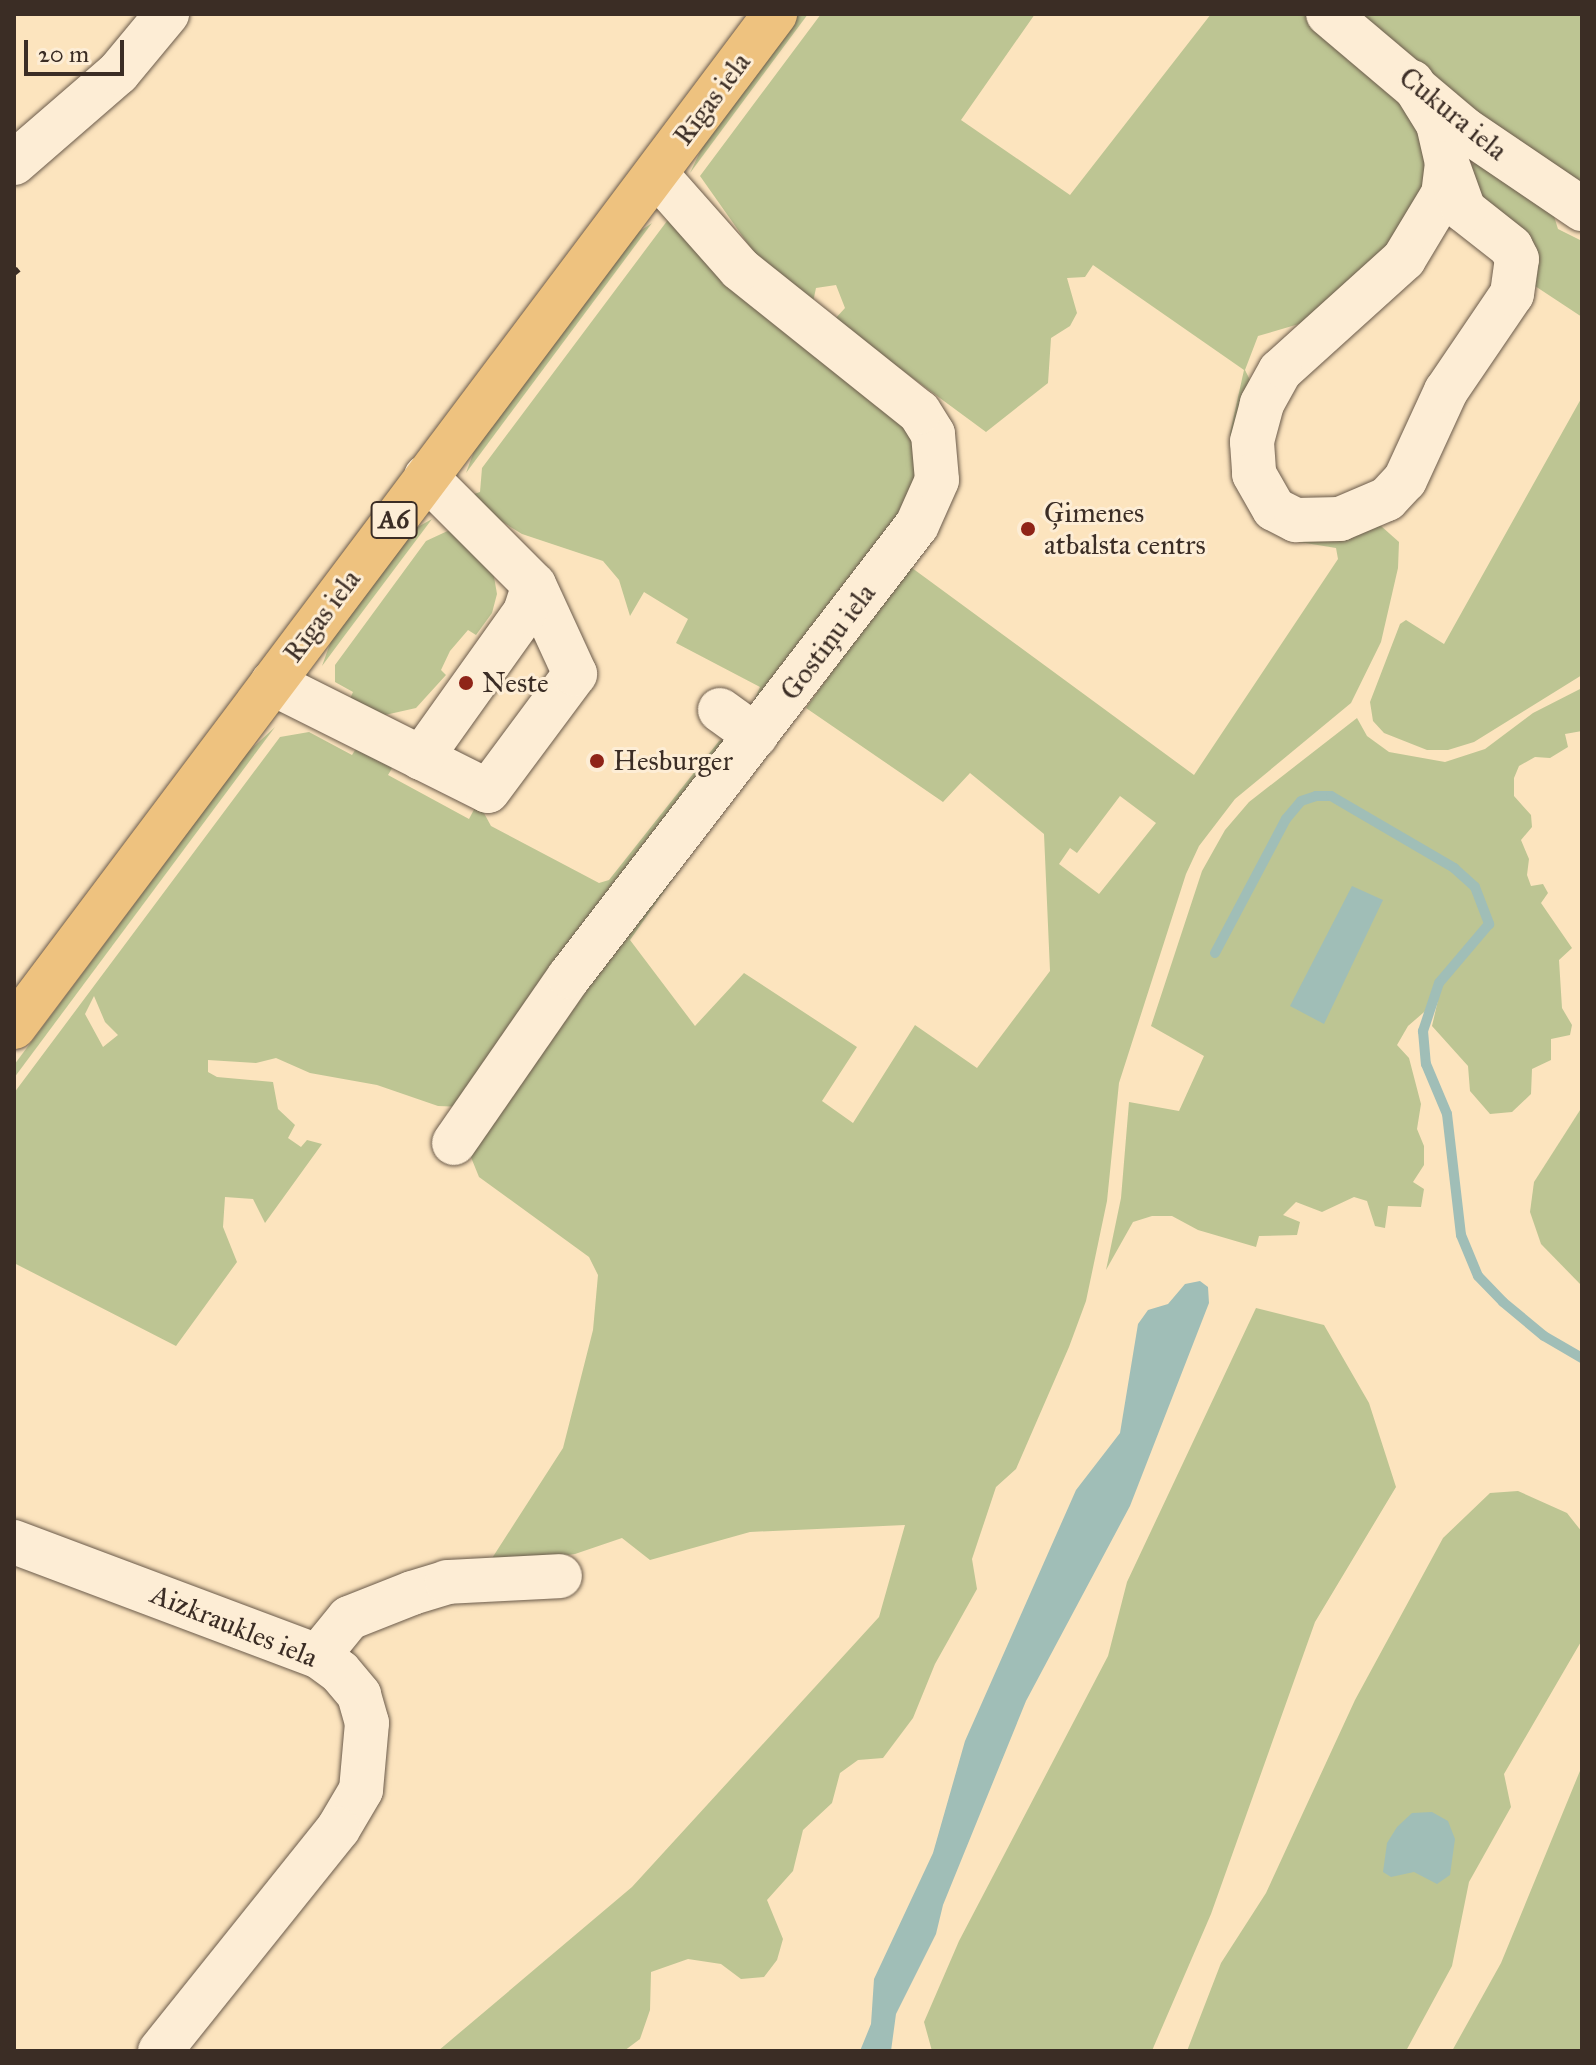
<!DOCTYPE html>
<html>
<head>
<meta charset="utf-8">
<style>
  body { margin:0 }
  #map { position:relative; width:1596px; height:2065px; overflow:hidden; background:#fce4be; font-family:"IM FELL Great Primer",serif }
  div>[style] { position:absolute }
  .green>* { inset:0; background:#bdc593 }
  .water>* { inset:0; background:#a0beb7 }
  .stream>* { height:10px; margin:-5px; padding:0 5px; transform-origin:5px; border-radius:5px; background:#a0beb7 }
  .roads { filter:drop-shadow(0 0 2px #6b5b4b) drop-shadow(0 0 2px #6b5b4b) }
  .minor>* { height:44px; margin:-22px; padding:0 22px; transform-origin:22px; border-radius:22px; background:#fdedd5 }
  .highway>* { height:44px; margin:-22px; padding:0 22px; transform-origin:22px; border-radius:22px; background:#eec27f }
  .rail>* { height:6px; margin-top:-3px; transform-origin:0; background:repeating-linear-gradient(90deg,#3b2d25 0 14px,transparent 0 28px) }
  .dots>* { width:22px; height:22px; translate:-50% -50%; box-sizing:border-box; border:4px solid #fdedd5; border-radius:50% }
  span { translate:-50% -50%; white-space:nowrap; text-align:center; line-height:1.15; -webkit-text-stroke:6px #fdedd5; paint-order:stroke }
  .shield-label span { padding:2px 6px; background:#fdedd5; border:2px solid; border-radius:6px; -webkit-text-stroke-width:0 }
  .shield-label { font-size:26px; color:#3b2d25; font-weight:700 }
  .street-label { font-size:28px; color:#3b2d25 }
  .poi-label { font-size:28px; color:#3b2d25 }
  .left { translate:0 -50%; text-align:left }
  .frame { position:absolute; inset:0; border:16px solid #3b2d25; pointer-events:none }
  .scale { position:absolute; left:24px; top:40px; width:100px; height:36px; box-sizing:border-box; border:4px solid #3b2d25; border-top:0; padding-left:10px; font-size:24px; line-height:28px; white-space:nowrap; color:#3b2d25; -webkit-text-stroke:6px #fdedd5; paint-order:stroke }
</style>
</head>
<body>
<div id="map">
  <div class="green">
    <i style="clip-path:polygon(799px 14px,808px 14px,690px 173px,707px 137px)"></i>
    <i style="clip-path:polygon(evenodd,821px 14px,1035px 14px,961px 120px,1070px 195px,1211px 14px,1309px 14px,1392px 83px,1420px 124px,1435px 171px,1375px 270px,1299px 324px,1258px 336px,1245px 370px,1250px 380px,1255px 498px,1372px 518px,1399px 542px,1398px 568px,1381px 642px,1351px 703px,1235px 799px,1199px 846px,1186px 874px,1119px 1083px,1107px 1201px,1086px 1301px,1069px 1347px,1016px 1469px,996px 1487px,972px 1559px,977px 1589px,935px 1664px,913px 1718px,883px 1758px,858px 1760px,840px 1773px,832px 1803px,803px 1830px,793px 1871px,767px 1900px,783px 1939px,777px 1960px,764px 1977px,741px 1979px,721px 1964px,688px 1959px,651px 1972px,650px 2010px,640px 2039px,624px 2051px,438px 2051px,632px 1887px,879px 1617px,905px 1525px,750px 1532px,650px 1560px,622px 1538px,575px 1554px,487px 1566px,563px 1448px,593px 1330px,598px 1275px,589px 1257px,479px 1177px,466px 1145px,699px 842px,630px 940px,695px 1026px,744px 973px,857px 1047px,822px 1101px,853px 1123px,915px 1025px,977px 1068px,1050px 971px,1044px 834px,970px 773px,943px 802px,806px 708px,908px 565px,1194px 775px,1338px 559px,1336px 548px,1287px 540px,1234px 472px,1230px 433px,1244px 370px,1093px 265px,1085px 277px,1067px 278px,1077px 313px,1070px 326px,1051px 338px,1048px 383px,986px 432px,834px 320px,845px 308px,836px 285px,816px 288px,813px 302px,755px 254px,700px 176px,821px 14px,1120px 796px,1156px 823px,1099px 894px,1059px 864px,1070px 848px,1077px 853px,1120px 796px)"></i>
    <i style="clip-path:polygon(1356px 14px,1582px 14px,1582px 199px)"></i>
    <i style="clip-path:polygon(1480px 159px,1553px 213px,1558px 229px,1582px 241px,1582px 317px,1535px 286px,1537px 248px,1474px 201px,1466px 170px)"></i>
    <i style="clip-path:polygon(667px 221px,675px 221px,911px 433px,917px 492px,751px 707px,760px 687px,676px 643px,688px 619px,644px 592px,630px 616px,619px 580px,603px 561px,522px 534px,483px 510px,471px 495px,480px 492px,482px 468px)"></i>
    <i style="clip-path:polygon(652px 223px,466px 473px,474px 451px,634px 235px)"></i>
    <i style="clip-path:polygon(1582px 397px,1582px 675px,1474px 742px,1448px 750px,1427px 750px,1384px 733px,1373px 721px,1370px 702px,1400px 624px,1406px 620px,1444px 644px)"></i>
    <i style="clip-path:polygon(432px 519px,345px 635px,322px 666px,331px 641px,416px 528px)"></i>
    <i style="clip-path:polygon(454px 528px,493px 571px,497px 594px,492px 613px,476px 635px,468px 630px,450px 651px,441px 670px,446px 675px,416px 708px,385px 715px,349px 701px,353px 692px,335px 682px,335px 665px,426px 541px)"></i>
    <i style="clip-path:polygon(1582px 688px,1582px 731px,1565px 734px,1568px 747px,1550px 758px,1535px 757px,1519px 766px,1514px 778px,1514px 796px,1531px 815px,1532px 827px,1521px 840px,1529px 859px,1527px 875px,1531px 886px,1543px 884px,1548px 893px,1541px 903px,1572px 948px,1559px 960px,1562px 1008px,1572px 1025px,1570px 1035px,1551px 1039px,1551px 1060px,1532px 1069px,1531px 1094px,1512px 1112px,1490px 1114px,1470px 1091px,1468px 1066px,1432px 1026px,1438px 1000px,1408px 1026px,1397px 1045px,1409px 1058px,1421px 1104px,1417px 1129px,1424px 1146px,1424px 1165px,1413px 1182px,1424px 1189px,1421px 1207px,1388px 1206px,1385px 1228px,1375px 1226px,1367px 1201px,1354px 1197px,1322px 1212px,1296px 1202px,1283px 1215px,1300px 1222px,1297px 1235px,1259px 1236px,1256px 1247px,1198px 1230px,1172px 1216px,1152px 1216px,1133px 1222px,1106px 1270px,1121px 1198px,1129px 1102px,1179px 1111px,1204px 1056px,1151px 1026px,1202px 871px,1225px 830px,1249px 802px,1357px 718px,1367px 736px,1389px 752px,1445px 762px,1485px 749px,1533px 713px)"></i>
    <i style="clip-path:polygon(275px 727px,14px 1078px,14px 1065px,248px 752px)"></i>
    <i style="clip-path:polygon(evenodd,309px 732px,352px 755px,357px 747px,394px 765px,388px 775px,469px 819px,478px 802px,491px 826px,599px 883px,609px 880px,719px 741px,728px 738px,463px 1107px,438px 1106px,377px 1085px,310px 1073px,276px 1058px,256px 1063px,208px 1060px,208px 1072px,217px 1077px,273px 1082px,278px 1109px,295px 1125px,288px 1138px,301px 1147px,307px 1140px,322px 1144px,265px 1223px,253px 1199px,225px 1197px,223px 1227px,237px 1262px,176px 1346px,14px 1263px,14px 1093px,280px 737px,309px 732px,94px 996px,105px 1022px,118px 1035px,103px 1047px,85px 1014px,94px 996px)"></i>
    <i style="clip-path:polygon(1582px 1107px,1582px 1286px,1541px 1244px,1530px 1212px,1534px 1182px)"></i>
    <i style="clip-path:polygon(1256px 1308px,1324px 1325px,1369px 1403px,1396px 1487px,1315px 1622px,1211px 1914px,1154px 2046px,1152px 2051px,932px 2051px,924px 2022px,959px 1941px,1108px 1656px,1127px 1582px)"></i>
    <i style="clip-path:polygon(1518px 1491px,1567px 1513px,1582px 1532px,1582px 1640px,1504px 1774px,1511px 1807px,1469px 1882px,1452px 1966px,1406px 2051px,1187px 2051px,1221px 1963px,1266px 1893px,1355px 1700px,1443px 1538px,1490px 1493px)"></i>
    <i style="clip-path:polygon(1582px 1766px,1582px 2051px,1452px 2051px,1501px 1963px)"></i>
  </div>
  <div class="water">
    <i style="clip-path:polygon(1352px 886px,1383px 900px,1324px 1024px,1290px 1006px)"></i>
    <i style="clip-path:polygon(1200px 1281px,1208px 1287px,1209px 1303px,1130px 1506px,1026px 1701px,943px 1905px,936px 1934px,896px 2014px,891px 2051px,860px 2051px,871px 2024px,874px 1979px,933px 1853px,965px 1741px,1076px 1490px,1120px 1433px,1138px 1324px,1148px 1310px,1168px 1304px,1185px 1284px)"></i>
    <i style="clip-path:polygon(1432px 1812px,1448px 1821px,1455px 1839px,1450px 1875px,1437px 1884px,1414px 1872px,1391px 1877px,1383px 1872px,1387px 1843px,1397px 1827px,1412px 1813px)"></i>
  </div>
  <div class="stream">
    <i style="left:1215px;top:953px;width:152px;rotate:-62.1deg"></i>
    <i style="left:1286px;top:819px;width:23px;rotate:-50deg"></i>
    <i style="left:1301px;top:801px;width:16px;rotate:-18deg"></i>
    <i style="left:1316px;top:796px;width:15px"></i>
    <i style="left:1331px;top:796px;width:143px;rotate:30.3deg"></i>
    <i style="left:1454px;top:868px;width:28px;rotate:42deg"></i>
    <i style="left:1475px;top:887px;width:40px;rotate:69deg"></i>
    <i style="left:1489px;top:924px;width:77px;rotate:130.3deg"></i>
    <i style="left:1439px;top:983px;width:51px;rotate:108.4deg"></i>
    <i style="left:1423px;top:1031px;width:33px;rotate:85deg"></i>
    <i style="left:1426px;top:1064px;width:54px;rotate:67.2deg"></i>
    <i style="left:1447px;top:1114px;width:122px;rotate:83.4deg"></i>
    <i style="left:1461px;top:1235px;width:44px;rotate:67.5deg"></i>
    <i style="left:1478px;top:1276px;width:36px;rotate:46deg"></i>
    <i style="left:1503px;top:1302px;width:53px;rotate:39.7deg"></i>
    <i style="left:1544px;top:1336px;width:44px;rotate:30.1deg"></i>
  </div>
  <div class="roads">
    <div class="minor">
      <i style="left:1328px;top:14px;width:178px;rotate:40.2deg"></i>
      <i style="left:1464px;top:129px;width:143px;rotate:34.1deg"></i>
      <i style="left:1412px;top:82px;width:49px;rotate:58.2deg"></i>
      <i style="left:1438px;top:124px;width:40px;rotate:77deg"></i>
      <i style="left:1447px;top:163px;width:31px;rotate:97deg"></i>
      <i style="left:1443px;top:194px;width:76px;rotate:121deg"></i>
      <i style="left:1404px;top:259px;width:167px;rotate:137.9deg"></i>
      <i style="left:1280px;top:371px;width:38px;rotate:119deg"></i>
      <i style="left:1262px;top:404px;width:39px;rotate:105deg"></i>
      <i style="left:1252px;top:442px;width:32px;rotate:86deg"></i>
      <i style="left:1254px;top:474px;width:40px;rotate:60.3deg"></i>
      <i style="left:1274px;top:509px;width:25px;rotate:27deg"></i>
      <i style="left:1296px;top:520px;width:44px;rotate:-1.3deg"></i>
      <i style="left:1340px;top:519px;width:51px;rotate:-23.1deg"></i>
      <i style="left:1387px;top:499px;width:26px;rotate:-47deg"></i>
      <i style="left:1405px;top:480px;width:98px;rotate:-65.3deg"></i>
      <i style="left:1446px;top:391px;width:117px;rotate:-55.8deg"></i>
      <i style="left:1512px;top:294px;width:35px;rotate:-82deg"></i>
      <i style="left:1517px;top:259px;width:13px;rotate:-117deg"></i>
      <i style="left:1511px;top:247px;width:60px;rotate:-141.8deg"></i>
      <i style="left:1464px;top:210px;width:50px;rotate:-109.9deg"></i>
      <i style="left:14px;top:163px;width:138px;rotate:-40.9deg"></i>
      <i style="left:118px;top:73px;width:77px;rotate:-50.3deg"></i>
      <i style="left:272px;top:683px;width:241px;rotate:26.6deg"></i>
      <i style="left:488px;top:791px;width:146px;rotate:-53.4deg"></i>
      <i style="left:575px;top:674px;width:98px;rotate:-114.7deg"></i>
      <i style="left:534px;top:585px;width:153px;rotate:-135deg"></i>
      <i style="left:720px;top:710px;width:44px;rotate:35.8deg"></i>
      <i style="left:421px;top:758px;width:179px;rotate:-54.5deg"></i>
      <i style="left:525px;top:612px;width:28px;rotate:-72deg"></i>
      <i style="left:454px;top:1143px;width:202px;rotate:-55.3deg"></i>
      <i style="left:569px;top:977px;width:570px;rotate:-52.41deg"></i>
      <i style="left:917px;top:525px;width:49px;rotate:-66deg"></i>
      <i style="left:937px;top:480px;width:46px;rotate:-95deg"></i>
      <i style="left:933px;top:434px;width:26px;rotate:-122deg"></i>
      <i style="left:919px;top:412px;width:229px;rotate:-141.4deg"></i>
      <i style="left:740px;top:269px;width:127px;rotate:-131.5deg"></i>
      <i style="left:14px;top:1542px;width:325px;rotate:20.6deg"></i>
      <i style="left:318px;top:1656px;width:27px;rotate:36deg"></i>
      <i style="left:340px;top:1672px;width:30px;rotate:50deg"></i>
      <i style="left:359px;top:1695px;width:29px;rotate:74deg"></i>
      <i style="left:367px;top:1723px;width:67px;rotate:95.1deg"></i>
      <i style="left:361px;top:1790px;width:45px;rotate:120.5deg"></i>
      <i style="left:338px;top:1829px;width:285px;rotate:128.7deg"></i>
      <i style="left:318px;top:1656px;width:49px;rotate:-50.8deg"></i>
      <i style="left:349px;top:1618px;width:68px;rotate:-21.6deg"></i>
      <i style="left:412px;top:1593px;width:37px;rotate:-17deg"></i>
      <i style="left:447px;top:1582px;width:113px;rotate:-3deg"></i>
    </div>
    <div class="highway">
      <i style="left:14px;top:1027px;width:1267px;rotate:-53.08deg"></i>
    </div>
  </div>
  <div class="rail">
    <i style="left:14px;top:273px;width:6px;rotate:-39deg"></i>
  </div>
  <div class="dots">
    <i style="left:1028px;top:529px;background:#8f2418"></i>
    <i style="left:466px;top:683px;background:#8f2418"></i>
    <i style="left:597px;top:761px;background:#8f2418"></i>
  </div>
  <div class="shield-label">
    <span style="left:394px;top:520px">A6</span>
  </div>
  <div class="street-label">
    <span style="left:712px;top:99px;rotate:-53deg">Rīgas iela</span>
    <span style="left:1453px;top:114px;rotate:39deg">Cukura iela</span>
    <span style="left:322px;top:616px;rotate:-53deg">Rīgas iela</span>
    <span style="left:828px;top:642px;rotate:-53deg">Gostiņu iela</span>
    <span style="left:234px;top:1626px;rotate:22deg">Aizkraukles iela</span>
  </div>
  <div class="poi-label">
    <span class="left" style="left:1044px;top:529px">Ģimenes<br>atbalsta centrs</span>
    <span class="left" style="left:482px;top:683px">Neste</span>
    <span class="left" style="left:613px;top:761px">Hesburger</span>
  </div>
  <div class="frame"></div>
  <div class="scale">20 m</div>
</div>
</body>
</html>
